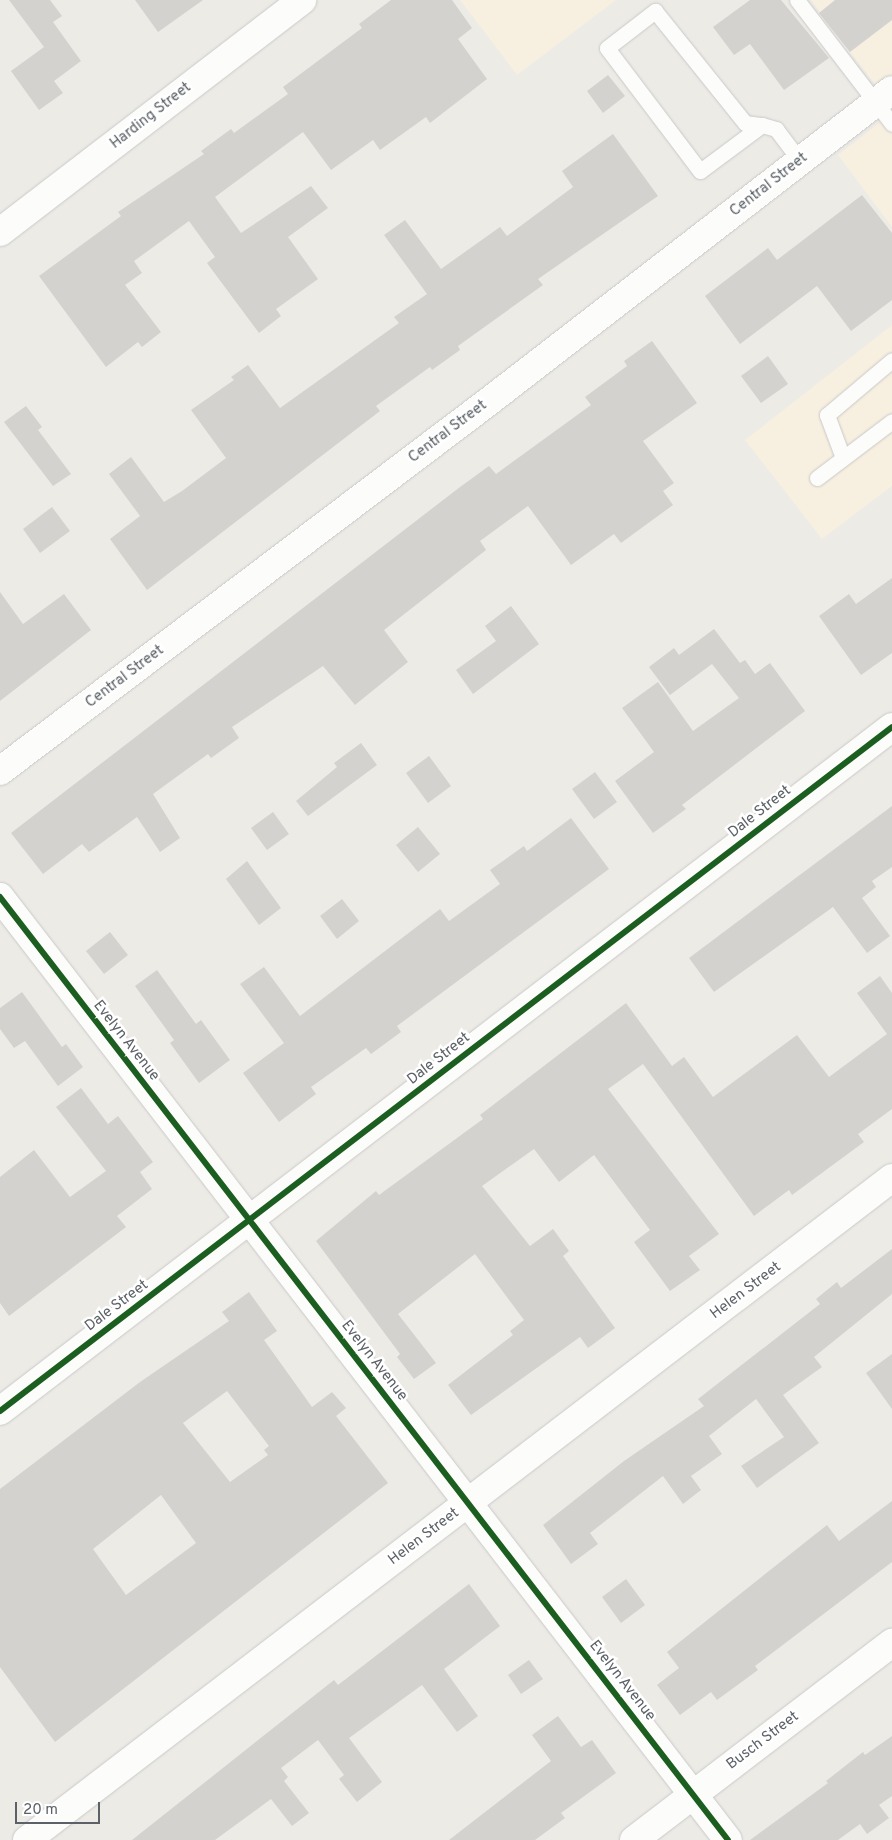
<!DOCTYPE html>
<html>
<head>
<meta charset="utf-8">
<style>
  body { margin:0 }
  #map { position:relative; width:892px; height:1840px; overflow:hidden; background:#edebe6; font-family:Overpass,sans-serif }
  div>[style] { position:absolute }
  .commercial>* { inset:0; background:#f7efdf }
  .building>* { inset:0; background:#d3d2cf }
  .roads { filter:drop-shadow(0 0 1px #c9c9c9) drop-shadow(0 0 1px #c9c9c9) }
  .service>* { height:15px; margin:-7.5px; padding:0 7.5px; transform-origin:7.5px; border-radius:7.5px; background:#fcfcfb }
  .minor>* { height:28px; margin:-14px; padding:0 14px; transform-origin:14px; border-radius:14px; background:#fcfcfb }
  .cycleway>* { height:6px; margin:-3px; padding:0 3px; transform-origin:3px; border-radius:3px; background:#1b5e20 }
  span { translate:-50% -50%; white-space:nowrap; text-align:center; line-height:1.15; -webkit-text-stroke:5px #fff; paint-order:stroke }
  .street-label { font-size:15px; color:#5b6166 }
  .scale { position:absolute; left:15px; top:1802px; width:85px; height:22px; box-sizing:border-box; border:2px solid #5b6166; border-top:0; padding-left:6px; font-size:15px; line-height:18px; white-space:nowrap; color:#5b6166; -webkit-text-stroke:4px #fff; paint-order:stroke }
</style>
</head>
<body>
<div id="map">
  <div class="commercial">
    <i style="clip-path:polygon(460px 0,616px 0,517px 75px)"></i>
    <i style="clip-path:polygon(811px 0,892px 0,892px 106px,850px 52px)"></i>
    <i style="clip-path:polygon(892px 113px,892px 227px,838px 155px)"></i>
    <i style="clip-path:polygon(892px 325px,892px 486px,822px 539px,745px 440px)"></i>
  </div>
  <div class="building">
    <i style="clip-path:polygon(9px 0,50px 0,62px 16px,53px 22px,81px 61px,54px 81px,63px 93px,39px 110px,11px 71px,44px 47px)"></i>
    <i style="clip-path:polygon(135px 0,203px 0,158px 32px)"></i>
    <i style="clip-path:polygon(391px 0,452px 0,472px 28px,458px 39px,487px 79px,430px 123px,426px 117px,380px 150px,373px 140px,331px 170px,303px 132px,215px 197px,241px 233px,311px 186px,328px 208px,288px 237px,318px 279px,276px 309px,281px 316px,259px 333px,207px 263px,215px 257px,189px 221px,134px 261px,142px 273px,125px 285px,161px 332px,142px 347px,138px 342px,106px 367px,39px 276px,121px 216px,118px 212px,204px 154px,201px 151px,231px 129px,234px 133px,288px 94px,283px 87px,362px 28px,359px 24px)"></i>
    <i style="clip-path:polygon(750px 0,781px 0,829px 58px,784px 90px,750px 44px,734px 55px,713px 27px)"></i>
    <i style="clip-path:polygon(835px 0,892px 0,892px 20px,850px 52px,819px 13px)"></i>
    <i style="clip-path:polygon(608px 75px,625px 96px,603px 113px,587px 91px)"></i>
    <i style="clip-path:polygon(613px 134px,658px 196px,538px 279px,543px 285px,458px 346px,460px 350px,432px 370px,430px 367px,376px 406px,380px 411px,147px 590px,110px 539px,140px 516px,109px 474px,131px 457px,164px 502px,182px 491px,226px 458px,191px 410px,234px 380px,231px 377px,248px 365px,280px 408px,399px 323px,394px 317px,427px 294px,384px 235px,405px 220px,441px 269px,500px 227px,507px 236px,573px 187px,562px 171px)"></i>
    <i style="clip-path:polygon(862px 195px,892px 233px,892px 300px,851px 331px,817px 286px,740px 344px,705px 296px,768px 248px,777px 260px)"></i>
    <i style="clip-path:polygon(652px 341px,697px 403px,643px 441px,674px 483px,663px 491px,673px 505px,621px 543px,614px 534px,571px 565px,528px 506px,480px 541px,486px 550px,384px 630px,408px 662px,355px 705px,323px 666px,232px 727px,239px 738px,211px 758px,208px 754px,153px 794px,180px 838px,160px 852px,137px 817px,89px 852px,82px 844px,43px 874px,11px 833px,460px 487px,489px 466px,496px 474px,591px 405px,585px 397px,627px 366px,624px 361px)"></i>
    <i style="clip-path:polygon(768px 356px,788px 384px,761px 403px,741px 376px)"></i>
    <i style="clip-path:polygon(26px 406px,42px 427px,38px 430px,71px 474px,53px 486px,4px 422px)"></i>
    <i style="clip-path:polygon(52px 507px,70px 531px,40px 553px,23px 529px)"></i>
    <i style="clip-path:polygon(892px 578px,892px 653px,861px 675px,819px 616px,849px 594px,856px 604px)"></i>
    <i style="clip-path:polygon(0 592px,23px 624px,64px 594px,91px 630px,0 701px)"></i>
    <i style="clip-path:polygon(511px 606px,539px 644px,473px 694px,456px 670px,496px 641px,485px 626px)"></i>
    <i style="clip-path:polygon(714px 629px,740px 663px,745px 660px,755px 674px,770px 663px,805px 711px,682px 805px,686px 809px,653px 833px,615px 781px,654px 752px,622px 708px,658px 682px,693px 731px,739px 698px,712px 664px,670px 695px,649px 667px,674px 648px,679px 655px)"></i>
    <i style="clip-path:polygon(361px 743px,377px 765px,308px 816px,296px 801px,337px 767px,334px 763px)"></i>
    <i style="clip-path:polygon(429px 756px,451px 786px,428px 803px,406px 773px)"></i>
    <i style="clip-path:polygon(595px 772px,617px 802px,594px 819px,572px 789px)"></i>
    <i style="clip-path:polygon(892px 806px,892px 867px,872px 881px,876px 887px,862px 898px,890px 936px,867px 953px,833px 907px,714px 992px,689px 958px)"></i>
    <i style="clip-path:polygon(273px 812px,289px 834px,267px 850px,251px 828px)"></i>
    <i style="clip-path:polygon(571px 818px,609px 869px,397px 1026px,401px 1032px,371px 1054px,366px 1048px,311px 1087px,316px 1094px,279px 1122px,243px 1073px,284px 1043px,240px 984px,264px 967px,300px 1016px,440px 909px,449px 921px,500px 884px,490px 870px,524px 846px,527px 851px)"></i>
    <i style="clip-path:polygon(418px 827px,440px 854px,418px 872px,396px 845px)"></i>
    <i style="clip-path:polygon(247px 861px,281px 908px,259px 925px,226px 879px)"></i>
    <i style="clip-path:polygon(342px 899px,359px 921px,337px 939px,320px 916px)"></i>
    <i style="clip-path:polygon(110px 932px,128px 955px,104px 974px,86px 951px)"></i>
    <i style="clip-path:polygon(157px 970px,196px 1024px,201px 1020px,230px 1060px,199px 1083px,170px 1043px,174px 1040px,135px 986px)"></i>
    <i style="clip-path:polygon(880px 976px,892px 993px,892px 1109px,858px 1134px,864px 1142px,792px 1195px,789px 1190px,754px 1216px,643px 1064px,608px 1089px,719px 1234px,689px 1256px,700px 1270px,670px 1291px,634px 1242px,650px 1230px,594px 1155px,559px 1182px,534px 1149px,482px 1186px,530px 1246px,553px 1229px,569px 1251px,563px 1256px,615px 1328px,588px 1348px,580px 1337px,471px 1415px,448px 1385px,513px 1335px,510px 1331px,524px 1320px,475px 1254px,398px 1314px,436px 1363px,414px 1379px,397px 1357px,400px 1354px,316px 1241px,376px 1191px,379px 1195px,483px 1119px,480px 1115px,626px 1003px,672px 1066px,684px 1057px,713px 1097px,797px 1035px,829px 1077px,887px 1034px,857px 993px)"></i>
    <i style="clip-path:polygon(22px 992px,62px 1047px,66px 1044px,83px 1067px,58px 1086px,25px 1041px,14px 1048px,0 1029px,0 1008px)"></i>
    <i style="clip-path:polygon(81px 1088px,108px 1124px,118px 1116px,153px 1162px,140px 1172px,152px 1189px,117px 1216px,126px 1227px,9px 1316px,0 1303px,0 1177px,34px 1150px,70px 1197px,106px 1171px,56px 1107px)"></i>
    <i style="clip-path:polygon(892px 1249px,892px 1294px,814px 1357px,822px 1367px,783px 1395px,819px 1443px,757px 1488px,741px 1466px,784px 1437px,756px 1399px,709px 1436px,722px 1454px,691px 1476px,701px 1490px,683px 1504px,663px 1476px,590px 1533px,598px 1544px,571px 1564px,543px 1525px,624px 1461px,704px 1406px,698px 1399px,820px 1304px,816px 1299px,837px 1282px,841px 1288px)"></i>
    <i style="clip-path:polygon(evenodd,249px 1292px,277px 1331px,264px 1340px,312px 1407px,332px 1392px,346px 1408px,336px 1416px,388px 1483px,55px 1742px,0 1667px,0 1489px,140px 1382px,229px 1321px,222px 1312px,249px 1292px,227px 1391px,269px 1446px,264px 1450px,268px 1455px,230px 1482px,183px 1423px,227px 1391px,249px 1292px,161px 1495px,196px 1543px,126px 1595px,93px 1549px,161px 1495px)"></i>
    <i style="clip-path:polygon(892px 1354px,892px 1409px,866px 1373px)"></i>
    <i style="clip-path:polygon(892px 1501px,892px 1562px,755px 1666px,758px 1670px,717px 1700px,711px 1692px,680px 1715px,657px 1685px,679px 1668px,667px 1652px,827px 1525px,839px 1541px)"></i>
    <i style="clip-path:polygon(626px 1579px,645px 1605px,621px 1623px,602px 1597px)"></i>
    <i style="clip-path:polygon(469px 1584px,500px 1626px,444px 1669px,478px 1716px,457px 1732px,422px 1685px,349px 1738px,382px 1782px,357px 1802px,339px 1779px,344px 1775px,318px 1740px,281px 1768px,288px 1777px,284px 1781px,309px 1813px,292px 1826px,271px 1799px,215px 1840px,132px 1840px,334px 1680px,338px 1685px)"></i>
    <i style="clip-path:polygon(529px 1660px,543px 1679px,521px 1694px,508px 1675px)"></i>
    <i style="clip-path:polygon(558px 1716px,581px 1747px,592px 1740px,616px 1773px,561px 1813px,565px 1818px,535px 1840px,449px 1840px,551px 1761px,532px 1735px)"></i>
    <i style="clip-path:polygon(892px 1736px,892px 1796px,879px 1805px,889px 1818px,867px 1834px,860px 1824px,838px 1840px,750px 1840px,828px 1783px,826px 1781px,863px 1752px,865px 1755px)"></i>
  </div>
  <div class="roads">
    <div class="service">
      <i style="left:797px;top:0;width:156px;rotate:52.5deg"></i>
      <i style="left:762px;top:125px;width:77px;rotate:143.4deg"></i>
      <i style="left:700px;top:171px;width:154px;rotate:-127.1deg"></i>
      <i style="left:607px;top:48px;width:61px;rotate:-37.6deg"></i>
      <i style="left:655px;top:11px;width:144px;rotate:51.2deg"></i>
      <i style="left:745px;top:123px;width:17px;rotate:7deg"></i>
      <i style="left:762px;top:125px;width:15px;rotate:16deg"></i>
      <i style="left:776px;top:129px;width:40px;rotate:53deg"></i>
      <i style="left:843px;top:458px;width:46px;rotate:-110.4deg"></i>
      <i style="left:827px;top:415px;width:85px;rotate:-40.2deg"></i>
      <i style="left:817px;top:478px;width:94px;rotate:-37.2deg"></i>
    </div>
    <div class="minor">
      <i style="left:0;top:232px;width:381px;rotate:-37.5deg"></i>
      <i style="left:0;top:771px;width:612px;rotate:-37.09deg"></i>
      <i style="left:488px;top:402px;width:510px;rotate:-37.68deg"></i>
      <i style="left:0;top:897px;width:1191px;rotate:52.33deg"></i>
      <i style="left:0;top:1411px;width:1124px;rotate:-37.48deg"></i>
      <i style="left:27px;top:1840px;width:1089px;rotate:-37.43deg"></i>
      <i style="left:634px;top:1840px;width:325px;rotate:-37.4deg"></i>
    </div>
  </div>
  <div class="cycleway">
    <i style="left:0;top:897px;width:1191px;rotate:52.33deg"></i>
    <i style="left:0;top:1411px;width:1124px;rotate:-37.48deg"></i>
  </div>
  <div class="street-label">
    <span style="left:151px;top:116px;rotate:-38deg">Harding Street</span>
    <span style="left:769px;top:185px;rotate:-38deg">Central Street</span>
    <span style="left:448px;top:432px;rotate:-37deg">Central Street</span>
    <span style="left:125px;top:677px;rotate:-37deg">Central Street</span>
    <span style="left:760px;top:812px;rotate:-38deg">Dale Street</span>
    <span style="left:126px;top:1041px;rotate:52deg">Evelyn Avenue</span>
    <span style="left:439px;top:1059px;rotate:-38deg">Dale Street</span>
    <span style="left:746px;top:1291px;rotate:-37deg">Helen Street</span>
    <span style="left:117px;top:1306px;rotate:-37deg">Dale Street</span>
    <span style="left:374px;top:1361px;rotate:52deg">Evelyn Avenue</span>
    <span style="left:424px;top:1537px;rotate:-37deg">Helen Street</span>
    <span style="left:622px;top:1681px;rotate:52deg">Evelyn Avenue</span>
    <span style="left:763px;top:1741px;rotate:-37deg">Busch Street</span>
  </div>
  <div class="scale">20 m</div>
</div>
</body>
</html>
